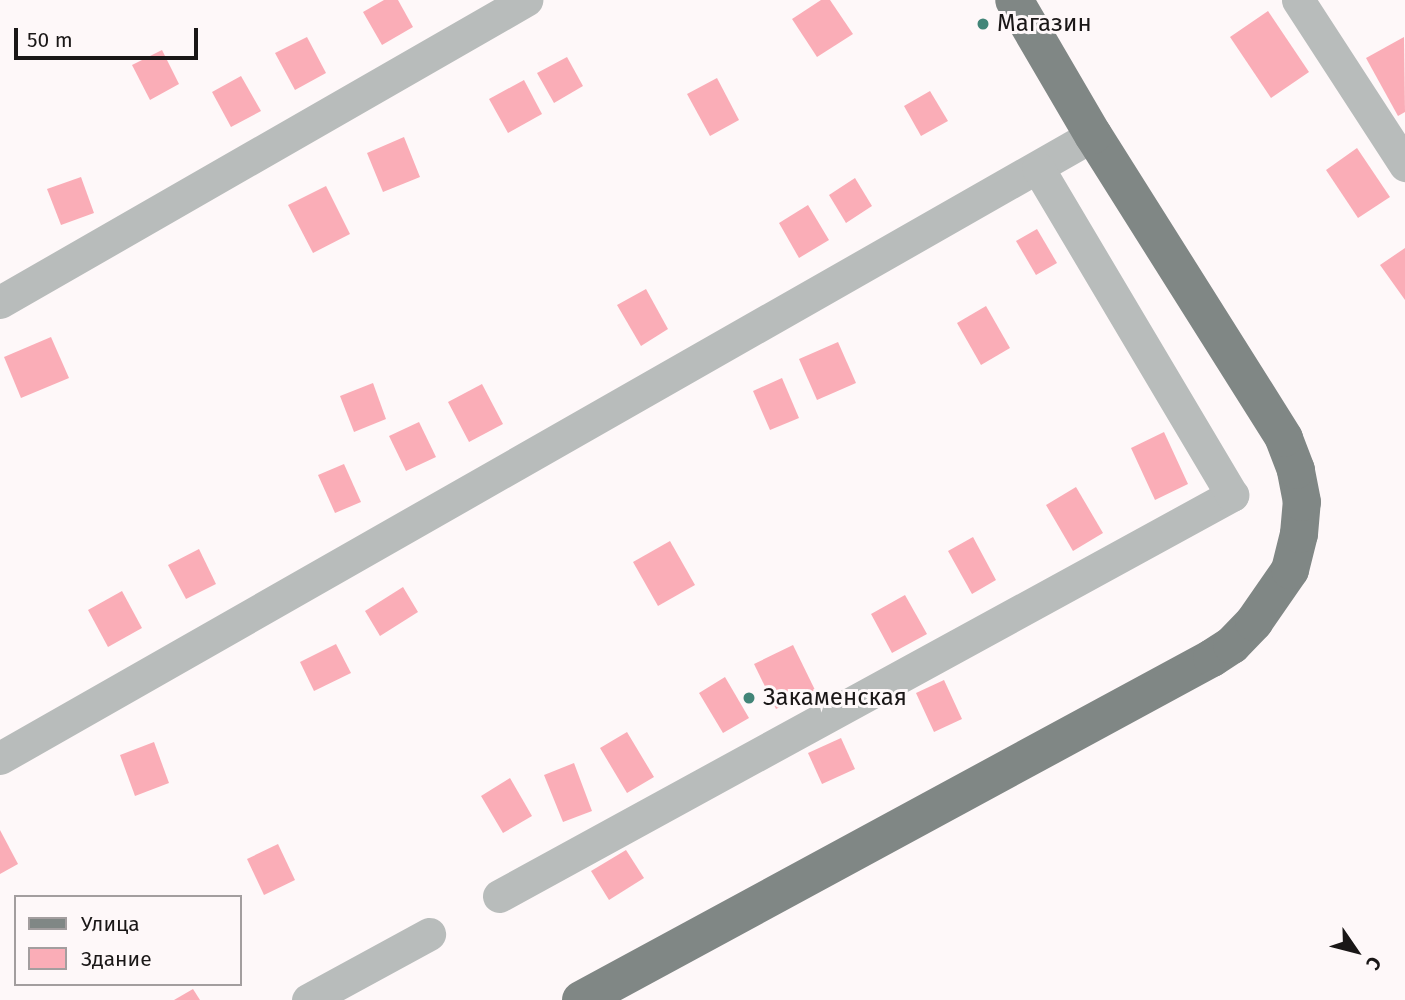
<!DOCTYPE html>
<html>
<head>
<meta charset="utf-8">
<style>
  body { margin:0 }
  #map { position:relative; width:1405px; height:1000px; overflow:hidden; background:#fef8f9; font-family:"Fira Sans",sans-serif }
  div>[style] { position:absolute }
  .building>* { inset:0; background:#faadb7 }
  .minor>* { height:33px; margin:-16.5px; padding:0 16.5px; transform-origin:16.5px; border-radius:16.5px; background:#b8bcbb }
  .major>* { height:38px; margin:-19px; padding:0 19px; transform-origin:19px; border-radius:19px; background:#808785 }
  .dots>* { width:19px; height:19px; translate:-50% -50%; box-sizing:border-box; border:4px solid #fef8f9; border-radius:50% }
  span { translate:-50% -50%; white-space:nowrap; text-align:center; line-height:1.15; -webkit-text-stroke:6px #fef8f9; paint-order:stroke }
  .poi-label { font-size:24px; color:#1a1717 }
  .left { translate:0 -50%; text-align:left }
  .legend { position:absolute; left:14px; top:895px; width:228px; height:91px; box-sizing:border-box; background:#fef8f9; border:2px solid #a39e9f; margin:0; padding:9px 12px; list-style:none; font-size:21px; color:#1a1717 }
  .legend li { display:flex; align-items:center; gap:14px; height:35px }
  .legend b { width:35px; border:2px solid #a39e9f }
  .north { position:absolute; left:1321px; top:916px; width:70px; height:70px; -webkit-text-stroke:5px #fef8f9; paint-order:stroke; rotate:125deg; font-size:19px; font-weight:700; line-height:28px; text-align:center; color:#1a1717 }
  .north::after { content:''; display:block; margin:auto; width:24px; height:32px; background:#1a1717; clip-path:polygon(50% 0,100% 100%,50% 72%,0 100%) }
  .scale { position:absolute; left:14px; top:28px; width:184px; height:32px; box-sizing:border-box; border:4px solid #1a1717; border-top:0; padding-left:9px; font-size:21px; line-height:24px; white-space:nowrap; color:#1a1717; -webkit-text-stroke:5px #fef8f9; paint-order:stroke }
</style>
</head>
<body>
<div id="map">
  <div class="building">
    <i style="clip-path:polygon(384px 0,398px 0,413px 27px,382px 45px,363px 12px)"></i>
    <i style="clip-path:polygon(821px 0,830px 0,853px 34px,817px 57px,792px 19px)"></i>
    <i style="clip-path:polygon(1268px 11px,1309px 72px,1271px 98px,1230px 37px)"></i>
    <i style="clip-path:polygon(307px 37px,326px 73px,295px 90px,275px 53px)"></i>
    <i style="clip-path:polygon(1404px 37px,1405px 112px,1398px 116px,1366px 58px)"></i>
    <i style="clip-path:polygon(162px 50px,179px 84px,150px 100px,132px 65px)"></i>
    <i style="clip-path:polygon(567px 57px,583px 86px,554px 103px,537px 73px)"></i>
    <i style="clip-path:polygon(241px 76px,261px 111px,231px 127px,212px 92px)"></i>
    <i style="clip-path:polygon(717px 78px,739px 120px,710px 136px,687px 94px)"></i>
    <i style="clip-path:polygon(524px 80px,542px 114px,508px 133px,489px 99px)"></i>
    <i style="clip-path:polygon(930px 91px,948px 121px,921px 136px,904px 106px)"></i>
    <i style="clip-path:polygon(404px 137px,420px 177px,383px 192px,367px 153px)"></i>
    <i style="clip-path:polygon(1357px 148px,1390px 197px,1358px 218px,1326px 170px)"></i>
    <i style="clip-path:polygon(81px 177px,94px 213px,61px 225px,47px 189px)"></i>
    <i style="clip-path:polygon(855px 178px,872px 206px,846px 223px,829px 195px)"></i>
    <i style="clip-path:polygon(326px 186px,350px 234px,313px 253px,288px 205px)"></i>
    <i style="clip-path:polygon(808px 205px,829px 240px,799px 258px,779px 223px)"></i>
    <i style="clip-path:polygon(1037px 229px,1057px 263px,1036px 275px,1016px 241px)"></i>
    <i style="clip-path:polygon(1405px 248px,1405px 300px,1380px 265px)"></i>
    <i style="clip-path:polygon(646px 289px,668px 329px,641px 346px,617px 305px)"></i>
    <i style="clip-path:polygon(986px 306px,1010px 348px,981px 365px,957px 323px)"></i>
    <i style="clip-path:polygon(51px 337px,69px 378px,21px 398px,4px 357px)"></i>
    <i style="clip-path:polygon(838px 342px,856px 383px,817px 400px,799px 359px)"></i>
    <i style="clip-path:polygon(782px 378px,799px 418px,770px 430px,753px 391px)"></i>
    <i style="clip-path:polygon(373px 383px,386px 419px,354px 432px,340px 396px)"></i>
    <i style="clip-path:polygon(482px 384px,503px 424px,469px 442px,448px 402px)"></i>
    <i style="clip-path:polygon(419px 422px,436px 457px,406px 471px,389px 436px)"></i>
    <i style="clip-path:polygon(1164px 432px,1188px 484px,1155px 500px,1131px 448px)"></i>
    <i style="clip-path:polygon(344px 464px,361px 502px,335px 513px,318px 475px)"></i>
    <i style="clip-path:polygon(1076px 487px,1103px 533px,1073px 551px,1046px 505px)"></i>
    <i style="clip-path:polygon(973px 537px,996px 580px,972px 594px,948px 551px)"></i>
    <i style="clip-path:polygon(670px 541px,695px 585px,658px 606px,633px 562px)"></i>
    <i style="clip-path:polygon(199px 549px,216px 584px,186px 599px,168px 565px)"></i>
    <i style="clip-path:polygon(403px 587px,418px 612px,380px 636px,365px 611px)"></i>
    <i style="clip-path:polygon(122px 591px,142px 628px,108px 647px,88px 610px)"></i>
    <i style="clip-path:polygon(905px 595px,927px 634px,892px 653px,871px 614px)"></i>
    <i style="clip-path:polygon(336px 644px,351px 673px,314px 691px,300px 662px)"></i>
    <i style="clip-path:polygon(793px 645px,815px 690px,776px 709px,754px 664px)"></i>
    <i style="clip-path:polygon(725px 677px,749px 718px,723px 733px,699px 693px)"></i>
    <i style="clip-path:polygon(944px 680px,962px 719px,934px 732px,916px 693px)"></i>
    <i style="clip-path:polygon(627px 732px,654px 777px,627px 793px,600px 748px)"></i>
    <i style="clip-path:polygon(841px 738px,855px 769px,822px 784px,808px 753px)"></i>
    <i style="clip-path:polygon(154px 742px,169px 783px,135px 796px,120px 755px)"></i>
    <i style="clip-path:polygon(574px 763px,592px 811px,563px 822px,544px 775px)"></i>
    <i style="clip-path:polygon(510px 778px,532px 816px,503px 833px,481px 796px)"></i>
    <i style="clip-path:polygon(0 830px,18px 864px,0 874px)"></i>
    <i style="clip-path:polygon(278px 844px,295px 880px,264px 895px,247px 859px)"></i>
    <i style="clip-path:polygon(626px 850px,644px 878px,609px 900px,591px 871px)"></i>
    <i style="clip-path:polygon(193px 989px,200px 1000px,174px 1000px)"></i>
  </div>
  <div class="minor">
    <i style="left:1298px;top:0;width:197px;rotate:57deg"></i>
    <i style="left:0;top:302px;width:607px;rotate:-29.86deg"></i>
    <i style="left:0;top:758px;width:1258px;rotate:-29.68deg"></i>
    <i style="left:499px;top:896px;width:836px;rotate:-28.68deg"></i>
    <i style="left:1232px;top:495px;width:380px;rotate:-120.7deg"></i>
    <i style="left:308px;top:1000px;width:138px;rotate:-28.6deg"></i>
  </div>
  <div class="major">
    <i style="left:581px;top:1000px;width:718px;rotate:-28.46deg"></i>
    <i style="left:1212px;top:658px;width:24px;rotate:-33deg"></i>
    <i style="left:1232px;top:645px;width:32px;rotate:-46deg"></i>
    <i style="left:1254px;top:622px;width:63px;rotate:-55.3deg"></i>
    <i style="left:1290px;top:570px;width:37px;rotate:-76deg"></i>
    <i style="left:1299px;top:534px;width:32px;rotate:-85deg"></i>
    <i style="left:1302px;top:502px;width:33px;rotate:-101deg"></i>
    <i style="left:1296px;top:470px;width:34px;rotate:-111deg"></i>
    <i style="left:1284px;top:438px;width:358px;rotate:-122.2deg"></i>
    <i style="left:1093px;top:135px;width:156px;rotate:-120.3deg"></i>
  </div>
  <div class="dots">
    <i style="left:983px;top:24px;background:#428578"></i>
    <i style="left:749px;top:698px;background:#428578"></i>
  </div>
  <div class="poi-label">
    <span class="left" style="left:997px;top:24px">Магазин</span>
    <span class="left" style="left:763px;top:698px">Закаменская</span>
  </div>
  <ul class="legend">
  <li><b style="height:9px;background:#808785"></b>Улица</li>
  <li><b style="height:19px;background:#faadb7"></b>Здание</li>
  </ul>
  <div class="north">С</div>
  <div class="scale">50 m</div>
</div>
</body>
</html>
